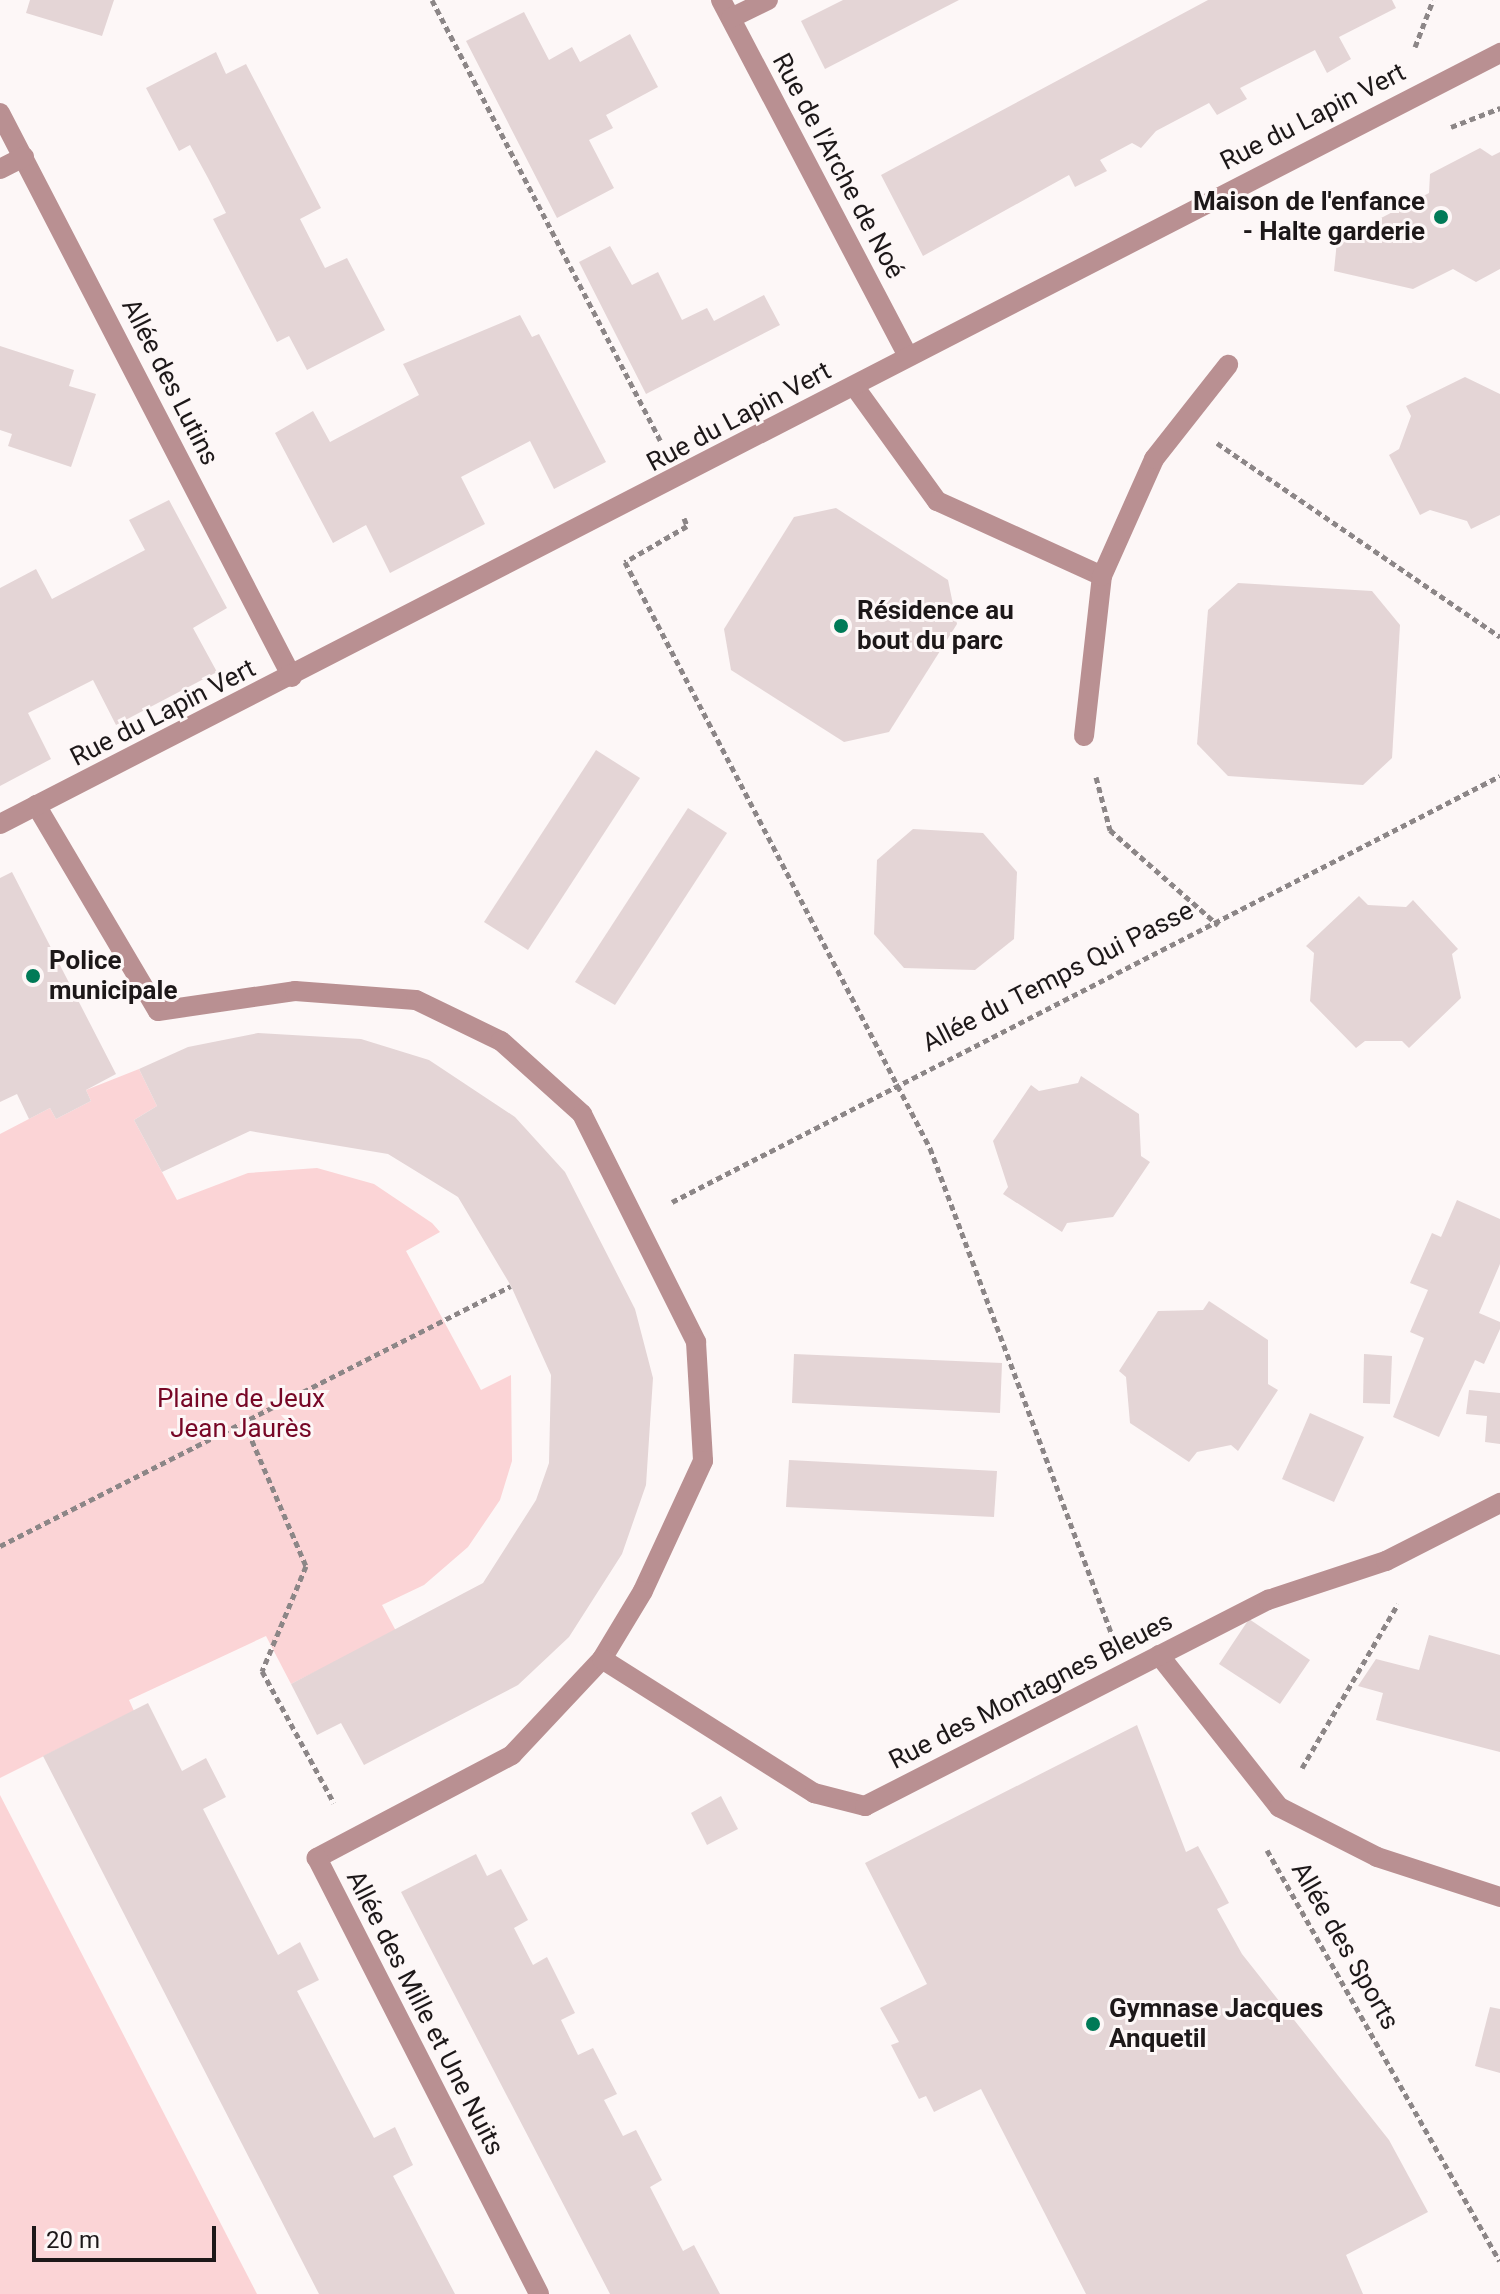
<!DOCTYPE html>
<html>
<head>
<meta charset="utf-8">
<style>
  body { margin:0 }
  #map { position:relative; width:1500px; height:2294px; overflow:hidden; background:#fdf7f7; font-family:Roboto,sans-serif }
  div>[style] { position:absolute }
  .green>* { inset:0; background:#fbd4d6 }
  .building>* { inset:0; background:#e4d5d6 }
  .path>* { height:5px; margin-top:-2.5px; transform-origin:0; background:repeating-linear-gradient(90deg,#8c8687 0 6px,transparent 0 10px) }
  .street>* { height:20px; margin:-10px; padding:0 10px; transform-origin:10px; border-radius:10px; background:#b99092 }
  .dots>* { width:22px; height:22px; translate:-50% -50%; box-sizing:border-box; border:4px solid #fdf7f7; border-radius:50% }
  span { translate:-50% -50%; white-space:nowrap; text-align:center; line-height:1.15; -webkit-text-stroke:6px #fdf7f7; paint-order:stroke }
  .street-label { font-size:26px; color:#1d1819 }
  .poi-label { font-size:26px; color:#1d1819; font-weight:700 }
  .right { translate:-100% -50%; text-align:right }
  .left { translate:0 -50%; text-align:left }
  .park-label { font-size:26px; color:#770726 }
  .scale { position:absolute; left:32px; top:2226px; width:184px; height:36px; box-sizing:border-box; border:4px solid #1d1819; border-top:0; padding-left:10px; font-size:24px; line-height:28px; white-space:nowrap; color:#1d1819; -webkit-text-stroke:6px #fdf7f7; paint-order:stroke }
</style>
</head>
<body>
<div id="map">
  <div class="green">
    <i style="clip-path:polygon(139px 1069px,157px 1106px,134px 1120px,177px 1200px,248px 1173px,317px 1168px,374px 1184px,432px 1223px,440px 1232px,406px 1251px,481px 1390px,511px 1375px,512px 1461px,500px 1500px,468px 1547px,424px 1585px,382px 1605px,396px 1631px,291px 1684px,266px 1636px,129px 1700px,134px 1711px,0 1778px,0 1134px,50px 1108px,56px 1119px,91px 1101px,86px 1090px)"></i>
    <i style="clip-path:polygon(0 1795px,257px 2294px,0 2294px)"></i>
  </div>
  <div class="building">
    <i style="clip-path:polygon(30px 0,114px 0,102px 36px,26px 13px)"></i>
    <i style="clip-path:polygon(843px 0,959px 0,825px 69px,801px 21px)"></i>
    <i style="clip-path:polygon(1208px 0,1392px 0,1396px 8px,1339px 37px,1351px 59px,1327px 73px,1315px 50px,1240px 88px,1247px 99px,1217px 115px,1209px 103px,1156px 131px,1141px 148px,1132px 143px,1100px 160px,1107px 171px,1075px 187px,1069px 175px,923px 256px,881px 175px)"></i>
    <i style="clip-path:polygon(524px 12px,549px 60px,572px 47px,580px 62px,630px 34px,658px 87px,606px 115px,613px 128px,589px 140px,614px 188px,557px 218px,466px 41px)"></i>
    <i style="clip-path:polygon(216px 52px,226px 74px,246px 64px,321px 208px,300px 219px,325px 268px,347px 258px,385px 330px,307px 370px,289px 336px,277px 342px,213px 219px,226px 213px,208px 178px,190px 145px,179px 151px,146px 88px)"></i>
    <i style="clip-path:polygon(1480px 148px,1492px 156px,1500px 152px,1500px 269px,1476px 282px,1453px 269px,1413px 289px,1334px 271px,1337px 241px,1429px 193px,1430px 174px)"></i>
    <i style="clip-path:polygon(610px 246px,632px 285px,658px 272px,682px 320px,707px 308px,714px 321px,764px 295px,780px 325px,646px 394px,579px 262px)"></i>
    <i style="clip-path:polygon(520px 315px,532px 337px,539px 334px,606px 462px,554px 489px,530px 441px,461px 477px,485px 524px,390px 573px,366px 525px,333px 543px,275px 433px,313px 411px,330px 442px,419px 395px,403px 364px)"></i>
    <i style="clip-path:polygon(0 346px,74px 370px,69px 386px,96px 394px,71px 467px,8px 446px,12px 434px,0 430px)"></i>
    <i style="clip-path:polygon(1465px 377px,1500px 394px,1500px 515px,1471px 529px,1467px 521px,1430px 510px,1420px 515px,1389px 455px,1399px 449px,1411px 416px,1406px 406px)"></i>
    <i style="clip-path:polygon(169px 500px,227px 608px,193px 628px,217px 672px,116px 725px,93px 680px,28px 713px,51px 759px,0 786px,0 588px,36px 569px,52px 599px,145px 550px,129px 520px)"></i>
    <i style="clip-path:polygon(836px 508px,948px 580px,957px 624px,889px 732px,844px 742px,731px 670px,724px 629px,794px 517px)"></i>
    <i style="clip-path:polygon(1238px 583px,1372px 591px,1400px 625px,1392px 758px,1363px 785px,1228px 776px,1197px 744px,1208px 610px)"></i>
    <i style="clip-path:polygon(596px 750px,640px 778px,528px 950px,484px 922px)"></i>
    <i style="clip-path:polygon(688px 808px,727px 833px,615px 1005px,575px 982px)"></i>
    <i style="clip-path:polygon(913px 829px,983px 833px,1017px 872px,1014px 939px,975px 970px,904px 968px,874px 934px,877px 860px)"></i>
    <i style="clip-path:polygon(12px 872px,116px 1074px,86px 1090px,91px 1101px,56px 1119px,50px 1108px,29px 1119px,17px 1094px,0 1102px,0 878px)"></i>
    <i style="clip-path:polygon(1359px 896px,1368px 905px,1406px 907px,1413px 900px,1458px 949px,1452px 954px,1461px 998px,1409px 1048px,1402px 1041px,1365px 1041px,1356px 1048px,1310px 1001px,1314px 953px,1306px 946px)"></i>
    <i style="clip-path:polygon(258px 1033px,361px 1039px,429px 1060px,515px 1117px,565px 1172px,635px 1309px,653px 1378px,646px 1485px,622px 1554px,569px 1637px,518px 1685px,364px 1765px,341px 1723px,317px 1735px,291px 1684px,483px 1583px,536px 1500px,549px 1463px,551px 1375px,511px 1286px,458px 1197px,388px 1154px,250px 1131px,162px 1172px,134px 1120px,157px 1106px,139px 1069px,188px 1047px)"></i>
    <i style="clip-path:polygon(1081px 1076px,1139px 1114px,1141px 1156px,1150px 1162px,1113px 1217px,1067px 1223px,1062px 1232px,1003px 1194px,1008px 1187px,993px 1141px,1031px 1085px,1039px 1091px,1078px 1083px)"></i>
    <i style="clip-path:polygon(1457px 1200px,1500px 1219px,1500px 1264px,1479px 1313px,1500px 1322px,1500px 1329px,1484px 1364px,1475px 1360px,1439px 1437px,1393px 1417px,1424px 1338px,1410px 1332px,1428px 1290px,1410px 1283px,1432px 1233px,1441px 1237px)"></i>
    <i style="clip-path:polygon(1209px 1301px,1268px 1340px,1268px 1384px,1278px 1390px,1238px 1451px,1231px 1445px,1197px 1452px,1189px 1462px,1130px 1423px,1126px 1377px,1119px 1371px,1158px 1311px,1203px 1310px)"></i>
    <i style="clip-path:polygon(794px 1354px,1002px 1363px,1000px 1413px,792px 1403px)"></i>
    <i style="clip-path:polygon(1364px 1354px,1392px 1356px,1390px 1404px,1363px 1403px)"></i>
    <i style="clip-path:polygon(1469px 1390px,1500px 1393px,1500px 1444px,1485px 1442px,1487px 1416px,1466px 1414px)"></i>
    <i style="clip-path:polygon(1310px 1413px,1364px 1437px,1334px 1502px,1282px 1479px)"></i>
    <i style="clip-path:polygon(789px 1460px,997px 1471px,994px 1517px,786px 1507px)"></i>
    <i style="clip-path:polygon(1249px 1619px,1310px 1660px,1280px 1704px,1219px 1664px)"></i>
    <i style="clip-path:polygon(1429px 1635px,1500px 1655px,1500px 1752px,1376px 1720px,1383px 1693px,1358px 1686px,1376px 1659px,1419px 1670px)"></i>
    <i style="clip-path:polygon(148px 1703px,182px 1771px,206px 1758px,226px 1797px,203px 1809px,278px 1955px,300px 1942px,319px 1980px,297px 1991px,374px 2138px,395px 2127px,413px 2165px,393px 2176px,455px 2294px,319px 2294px,43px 1756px)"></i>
    <i style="clip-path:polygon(1137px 1725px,1186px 1852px,1198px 1846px,1229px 1903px,1217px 1909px,1242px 1954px,1389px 2140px,1428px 2212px,1346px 2255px,1363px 2294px,1086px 2294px,981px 2089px,934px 2112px,926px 2096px,919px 2099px,891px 2045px,899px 2042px,880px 2008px,927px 1984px,865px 1863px)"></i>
    <i style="clip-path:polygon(721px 1796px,738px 1829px,707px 1845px,691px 1813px)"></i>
    <i style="clip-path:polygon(476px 1854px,487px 1876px,501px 1869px,528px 1920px,514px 1928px,533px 1965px,547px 1957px,575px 2013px,561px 2020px,578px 2055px,593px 2048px,617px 2094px,604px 2100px,623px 2136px,636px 2130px,662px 2180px,650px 2187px,683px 2251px,694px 2245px,720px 2294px,610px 2294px,401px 1892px)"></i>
    <i style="clip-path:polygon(1490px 2007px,1500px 2009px,1500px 2073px,1475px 2066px)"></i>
  </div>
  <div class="path">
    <i style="left:432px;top:0;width:496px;rotate:62.6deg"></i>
    <i style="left:1415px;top:47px;width:50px;rotate:-69deg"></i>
    <i style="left:1451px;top:127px;width:53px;rotate:-21.2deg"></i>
    <i style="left:1217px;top:443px;width:343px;rotate:34.4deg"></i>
    <i style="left:684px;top:518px;width:9px;rotate:69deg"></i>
    <i style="left:687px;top:526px;width:72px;rotate:149.9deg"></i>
    <i style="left:625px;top:562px;width:661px;rotate:62.5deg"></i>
    <i style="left:930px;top:1148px;width:517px;rotate:69.5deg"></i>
    <i style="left:1096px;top:777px;width:55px;rotate:75.2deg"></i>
    <i style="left:1110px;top:830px;width:144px;rotate:41.3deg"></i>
    <i style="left:672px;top:1202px;width:931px;rotate:-27.23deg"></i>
    <i style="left:244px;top:1422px;width:157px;rotate:66.7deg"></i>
    <i style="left:306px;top:1566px;width:114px;rotate:112.7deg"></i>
    <i style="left:262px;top:1671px;width:150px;rotate:61.4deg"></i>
    <i style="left:0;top:1546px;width:573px;rotate:-26.97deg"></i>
    <i style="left:1302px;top:1768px;width:190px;rotate:-59.7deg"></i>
    <i style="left:1267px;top:1850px;width:472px;rotate:60.5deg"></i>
  </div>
  <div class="street">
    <i style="left:721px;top:0;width:402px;rotate:62.3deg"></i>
    <i style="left:731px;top:18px;width:41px;rotate:-25.9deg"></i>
    <i style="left:0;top:113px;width:635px;rotate:62.63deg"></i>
    <i style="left:0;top:169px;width:27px;rotate:-27deg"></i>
    <i style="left:854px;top:386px;width:142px;rotate:54.2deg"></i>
    <i style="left:937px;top:501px;width:181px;rotate:24.4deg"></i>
    <i style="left:1084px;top:736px;width:161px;rotate:-83.6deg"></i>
    <i style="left:1102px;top:576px;width:128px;rotate:-66deg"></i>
    <i style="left:1154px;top:459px;width:120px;rotate:-51.8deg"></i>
    <i style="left:36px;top:805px;width:239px;rotate:59.4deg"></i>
    <i style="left:158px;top:1011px;width:138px;rotate:-8.3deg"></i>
    <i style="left:295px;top:991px;width:121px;rotate:4.3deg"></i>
    <i style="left:416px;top:1000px;width:94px;rotate:25.8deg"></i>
    <i style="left:501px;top:1041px;width:109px;rotate:42deg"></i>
    <i style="left:582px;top:1114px;width:255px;rotate:63.4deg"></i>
    <i style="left:696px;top:1342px;width:119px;rotate:86.6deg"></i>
    <i style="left:703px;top:1461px;width:143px;rotate:114.8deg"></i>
    <i style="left:643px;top:1591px;width:79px;rotate:121.1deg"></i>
    <i style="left:602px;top:1659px;width:132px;rotate:133.2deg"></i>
    <i style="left:512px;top:1755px;width:221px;rotate:152.2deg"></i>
    <i style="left:317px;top:1858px;width:489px;rotate:63deg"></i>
    <i style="left:0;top:824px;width:1687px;rotate:-27.2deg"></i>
    <i style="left:1159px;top:1655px;width:194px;rotate:51.7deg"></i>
    <i style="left:1279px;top:1807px;width:110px;rotate:27deg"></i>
    <i style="left:1377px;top:1857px;width:129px;rotate:18deg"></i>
    <i style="left:602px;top:1659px;width:251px;rotate:32.3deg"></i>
    <i style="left:814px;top:1793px;width:53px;rotate:14.3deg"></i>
    <i style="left:865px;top:1806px;width:453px;rotate:-27.1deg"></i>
    <i style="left:1268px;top:1600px;width:124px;rotate:-18.3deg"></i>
    <i style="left:1386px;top:1561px;width:128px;rotate:-27deg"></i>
  </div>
  <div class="dots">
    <i style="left:1441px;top:217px;background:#007a57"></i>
    <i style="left:841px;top:626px;background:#007a57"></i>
    <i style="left:33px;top:976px;background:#007a57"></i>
    <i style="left:1093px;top:2024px;background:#007a57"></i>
  </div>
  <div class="street-label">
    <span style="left:1313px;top:117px;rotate:-27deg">Rue du Lapin Vert</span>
    <span style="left:838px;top:166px;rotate:62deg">Rue de l'Arche de Noé</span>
    <span style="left:170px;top:382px;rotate:63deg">Allée des Lutins</span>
    <span style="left:739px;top:417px;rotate:-28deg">Rue du Lapin Vert</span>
    <span style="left:163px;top:713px;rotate:-27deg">Rue du Lapin Vert</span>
    <span style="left:1058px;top:977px;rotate:-27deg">Allée du Temps Qui Passe</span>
    <span style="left:1031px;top:1691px;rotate:-27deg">Rue des Montagnes Bleues</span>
    <span style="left:1345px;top:1946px;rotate:60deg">Allée des Sports</span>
    <span style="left:425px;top:2013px;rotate:63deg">Allée des Mille et Une Nuits</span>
  </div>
  <div class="poi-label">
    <span class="right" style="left:1425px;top:217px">Maison de l'enfance<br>- Halte garderie</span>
    <span class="left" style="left:857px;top:626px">Résidence au<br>bout du parc</span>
    <span class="left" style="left:49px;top:976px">Police<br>municipale</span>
    <span class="left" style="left:1109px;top:2024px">Gymnase Jacques<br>Anquetil</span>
  </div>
  <div class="park-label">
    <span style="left:241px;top:1414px">Plaine de Jeux<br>Jean Jaurès</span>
  </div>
  <div class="scale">20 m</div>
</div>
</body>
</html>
